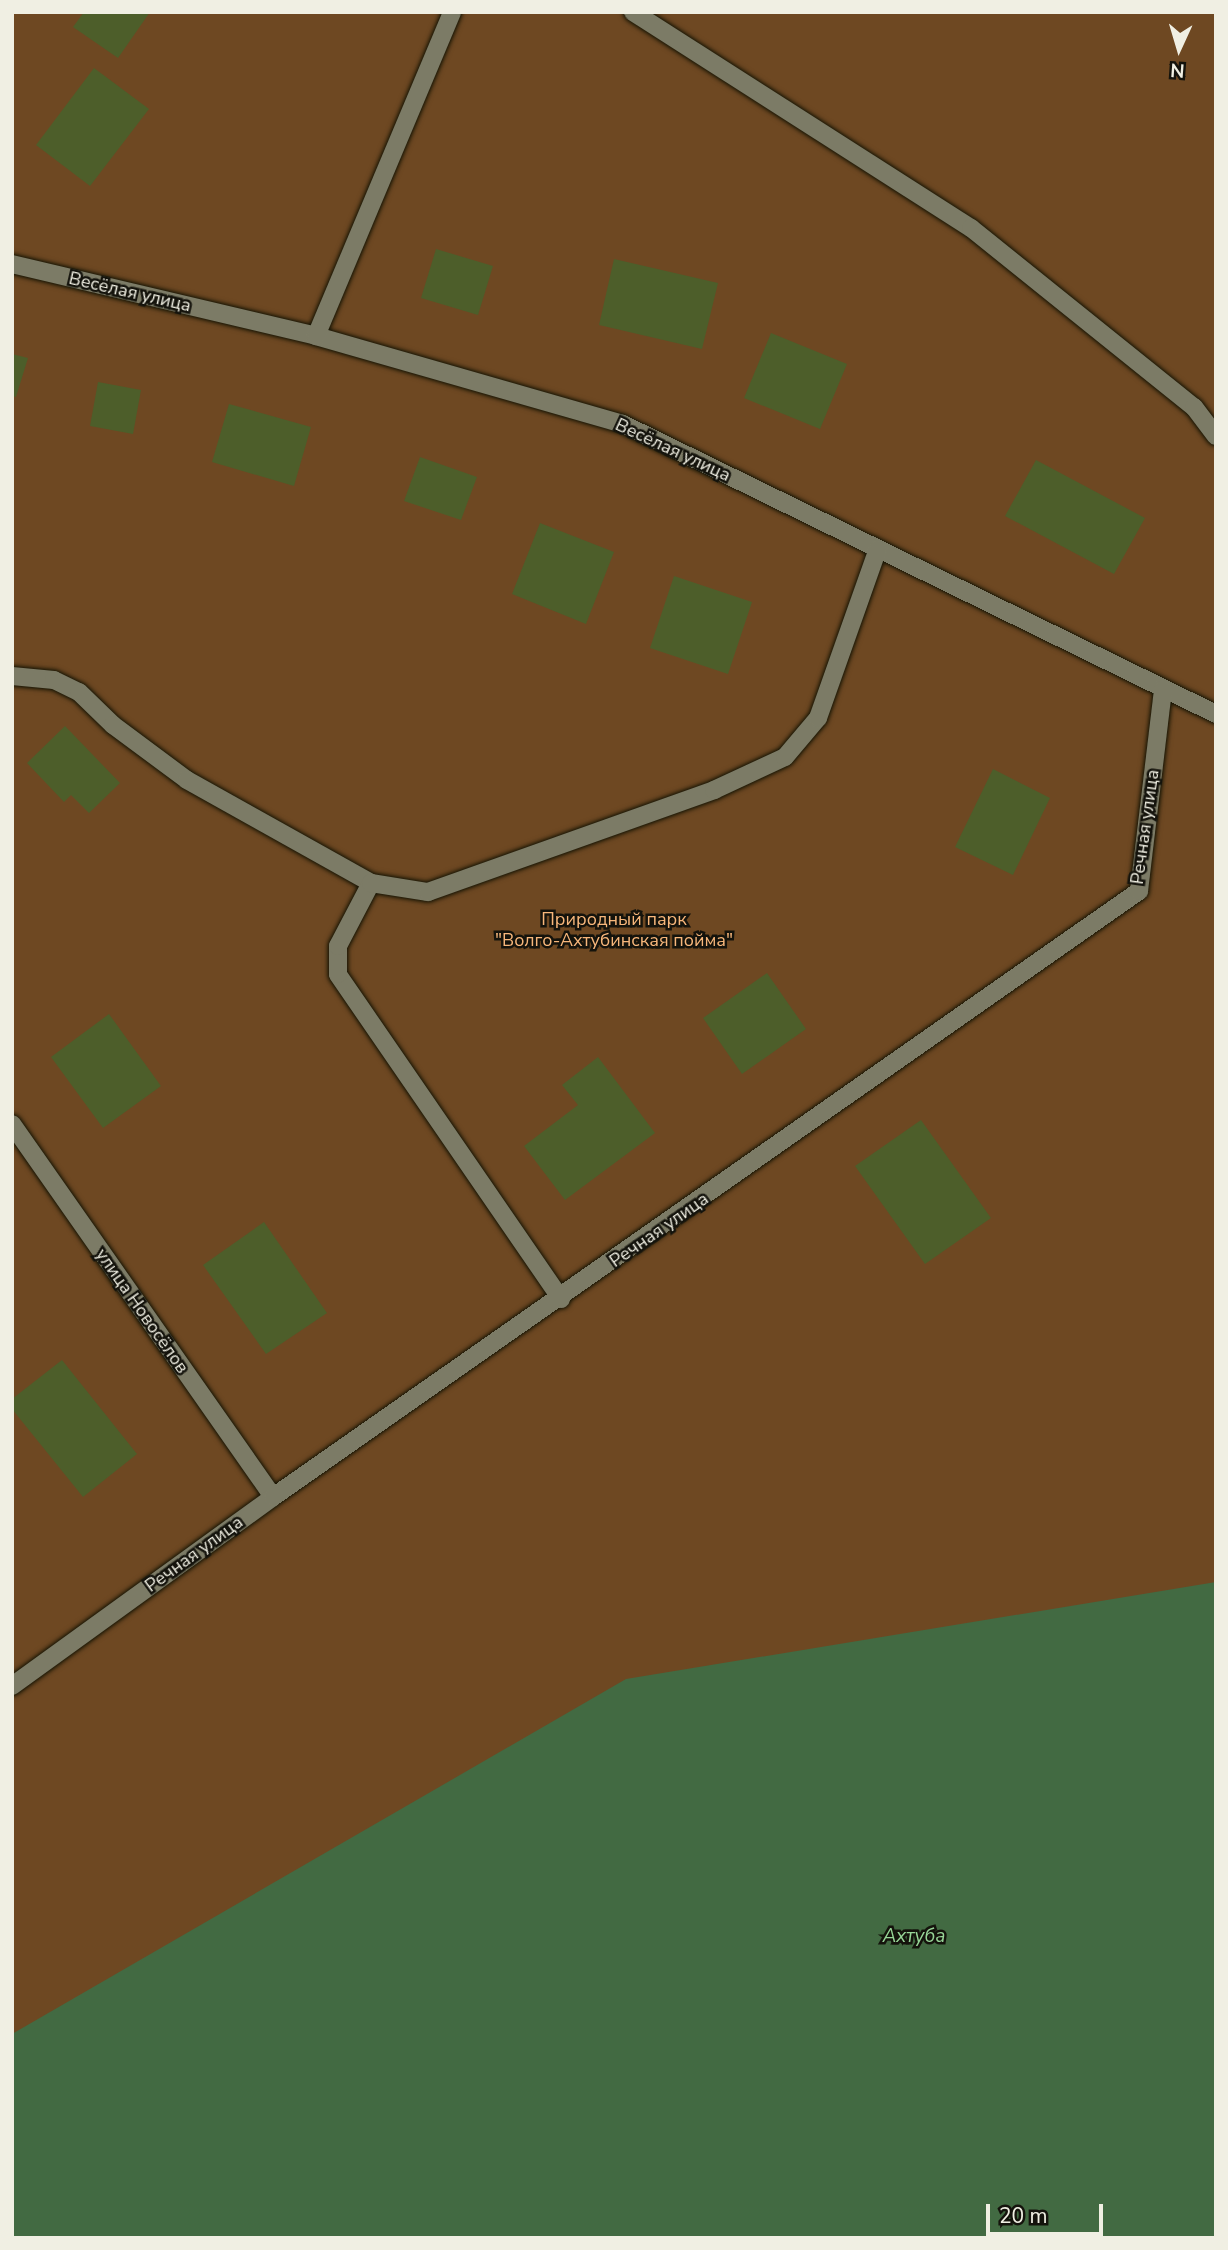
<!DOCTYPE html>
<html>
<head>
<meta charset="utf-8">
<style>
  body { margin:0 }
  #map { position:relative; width:1228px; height:2250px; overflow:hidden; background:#2d2b19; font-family:"Nunito Sans",sans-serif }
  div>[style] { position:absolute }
  .green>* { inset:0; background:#6e4822 }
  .water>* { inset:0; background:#426a42 }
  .building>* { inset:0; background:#4d5e2a }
  .roads { filter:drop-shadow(0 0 2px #151404) drop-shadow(0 0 2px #151404) }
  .minor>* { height:18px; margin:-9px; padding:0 9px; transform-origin:9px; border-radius:9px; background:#7c7b66 }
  span { translate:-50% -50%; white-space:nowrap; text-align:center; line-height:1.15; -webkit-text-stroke:5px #14130c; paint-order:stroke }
  .street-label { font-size:18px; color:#f0efe3 }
  .park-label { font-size:18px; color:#f8b77b }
  .water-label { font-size:19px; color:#97d597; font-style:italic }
  .frame { position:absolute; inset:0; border:14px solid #f0efe3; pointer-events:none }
  .north { position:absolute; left:1144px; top:14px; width:70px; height:70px; -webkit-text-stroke:5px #14130c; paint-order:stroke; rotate:184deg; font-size:19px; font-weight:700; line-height:28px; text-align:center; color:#f0efe3 }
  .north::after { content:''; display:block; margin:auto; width:24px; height:32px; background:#f0efe3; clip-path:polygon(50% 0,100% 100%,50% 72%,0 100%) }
  .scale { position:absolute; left:986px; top:2204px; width:117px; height:32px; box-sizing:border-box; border:4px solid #f0efe3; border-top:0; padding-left:9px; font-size:21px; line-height:24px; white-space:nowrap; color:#f0efe3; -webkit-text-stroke:5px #14130c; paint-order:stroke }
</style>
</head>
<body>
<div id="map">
  <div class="green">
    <i style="clip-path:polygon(12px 12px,1216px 12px,1216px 1848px,12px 2238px)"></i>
  </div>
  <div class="water">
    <i style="clip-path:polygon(1216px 1582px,1216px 2238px,12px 2238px,12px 2034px,626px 1679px)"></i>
  </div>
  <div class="building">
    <i style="clip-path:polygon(84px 12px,150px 12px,118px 58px,73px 27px)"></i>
    <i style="clip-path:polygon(94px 68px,149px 109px,90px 186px,36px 145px)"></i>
    <i style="clip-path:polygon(436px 249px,493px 266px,478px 315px,421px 298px)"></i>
    <i style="clip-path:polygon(614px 259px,718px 283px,702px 349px,599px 325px)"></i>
    <i style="clip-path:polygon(771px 333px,847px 364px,820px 429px,744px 398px)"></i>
    <i style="clip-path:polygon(12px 354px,28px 358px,16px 397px,12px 396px)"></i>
    <i style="clip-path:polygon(98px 382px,141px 390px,133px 434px,90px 426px)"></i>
    <i style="clip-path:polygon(229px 404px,311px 427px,294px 486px,212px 462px)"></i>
    <i style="clip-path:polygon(420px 457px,477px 477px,461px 520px,404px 501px)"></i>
    <i style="clip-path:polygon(1036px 460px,1145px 518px,1114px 574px,1005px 516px)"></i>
    <i style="clip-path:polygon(540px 523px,614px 552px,586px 624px,512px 594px)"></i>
    <i style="clip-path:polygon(674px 576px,752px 602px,728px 674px,650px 648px)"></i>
    <i style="clip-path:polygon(65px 726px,120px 783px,89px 813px,71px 795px,64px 802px,27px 763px)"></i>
    <i style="clip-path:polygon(993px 769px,1050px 798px,1013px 875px,955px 847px)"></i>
    <i style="clip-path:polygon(767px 973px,806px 1029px,742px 1074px,703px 1018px)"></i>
    <i style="clip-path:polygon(109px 1014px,161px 1086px,103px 1128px,51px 1057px)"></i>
    <i style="clip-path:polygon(598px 1057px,655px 1133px,565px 1200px,524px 1146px,578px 1105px,562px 1085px)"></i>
    <i style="clip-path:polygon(921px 1120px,991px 1218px,925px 1264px,855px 1166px)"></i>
    <i style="clip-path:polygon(264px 1222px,327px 1313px,266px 1354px,203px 1265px)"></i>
    <i style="clip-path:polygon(62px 1360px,137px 1454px,83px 1497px,12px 1409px,12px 1399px)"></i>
  </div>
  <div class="roads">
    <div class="minor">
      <i style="left:633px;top:12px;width:401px;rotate:32.6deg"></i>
      <i style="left:971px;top:228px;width:286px;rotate:38.8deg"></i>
      <i style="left:1194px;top:407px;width:36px;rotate:53deg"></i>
      <i style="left:12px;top:264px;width:312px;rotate:13.3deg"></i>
      <i style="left:316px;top:336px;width:319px;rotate:16deg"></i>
      <i style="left:623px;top:424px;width:660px;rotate:26.06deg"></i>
      <i style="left:316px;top:336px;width:351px;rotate:-67.2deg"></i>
      <i style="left:12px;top:676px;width:42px;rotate:5.4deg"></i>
      <i style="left:54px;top:680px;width:28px;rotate:26deg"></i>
      <i style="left:79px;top:692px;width:47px;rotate:44.1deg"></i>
      <i style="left:113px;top:725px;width:92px;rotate:36.6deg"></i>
      <i style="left:187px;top:780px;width:211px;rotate:29.2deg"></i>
      <i style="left:12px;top:1124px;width:455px;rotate:55deg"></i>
      <i style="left:561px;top:1299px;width:394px;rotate:-124.5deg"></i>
      <i style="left:338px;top:974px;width:28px;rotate:-90deg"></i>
      <i style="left:338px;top:946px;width:71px;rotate:-62.4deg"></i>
      <i style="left:371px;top:883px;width:58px;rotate:9deg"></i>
      <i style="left:428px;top:892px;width:304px;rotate:-19.6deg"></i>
      <i style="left:714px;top:790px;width:78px;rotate:-24.9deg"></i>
      <i style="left:785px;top:757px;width:51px;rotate:-49.8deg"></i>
      <i style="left:818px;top:718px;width:179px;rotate:-70.5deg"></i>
      <i style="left:12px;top:1686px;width:322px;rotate:-35.9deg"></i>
      <i style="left:273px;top:1497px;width:1057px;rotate:-34.98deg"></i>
      <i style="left:1139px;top:891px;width:203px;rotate:-83.2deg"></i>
    </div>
  </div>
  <div class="street-label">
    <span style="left:130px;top:292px;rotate:13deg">Весёлая улица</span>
    <span style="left:673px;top:450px;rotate:25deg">Весёлая улица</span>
    <span style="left:1145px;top:827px;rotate:-82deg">Речная улица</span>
    <span style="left:659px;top:1230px;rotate:-35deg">Речная улица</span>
    <span style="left:142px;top:1311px;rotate:55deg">улица Новосёлов</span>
    <span style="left:194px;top:1554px;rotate:-36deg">Речная улица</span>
  </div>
  <div class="park-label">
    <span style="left:614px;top:930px">Природный парк<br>"Волго-Ахтубинская пойма"</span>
  </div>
  <div class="water-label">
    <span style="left:914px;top:1937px">Ахтуба</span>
  </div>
  <div class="frame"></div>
  <div class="north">N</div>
  <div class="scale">20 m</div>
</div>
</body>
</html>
